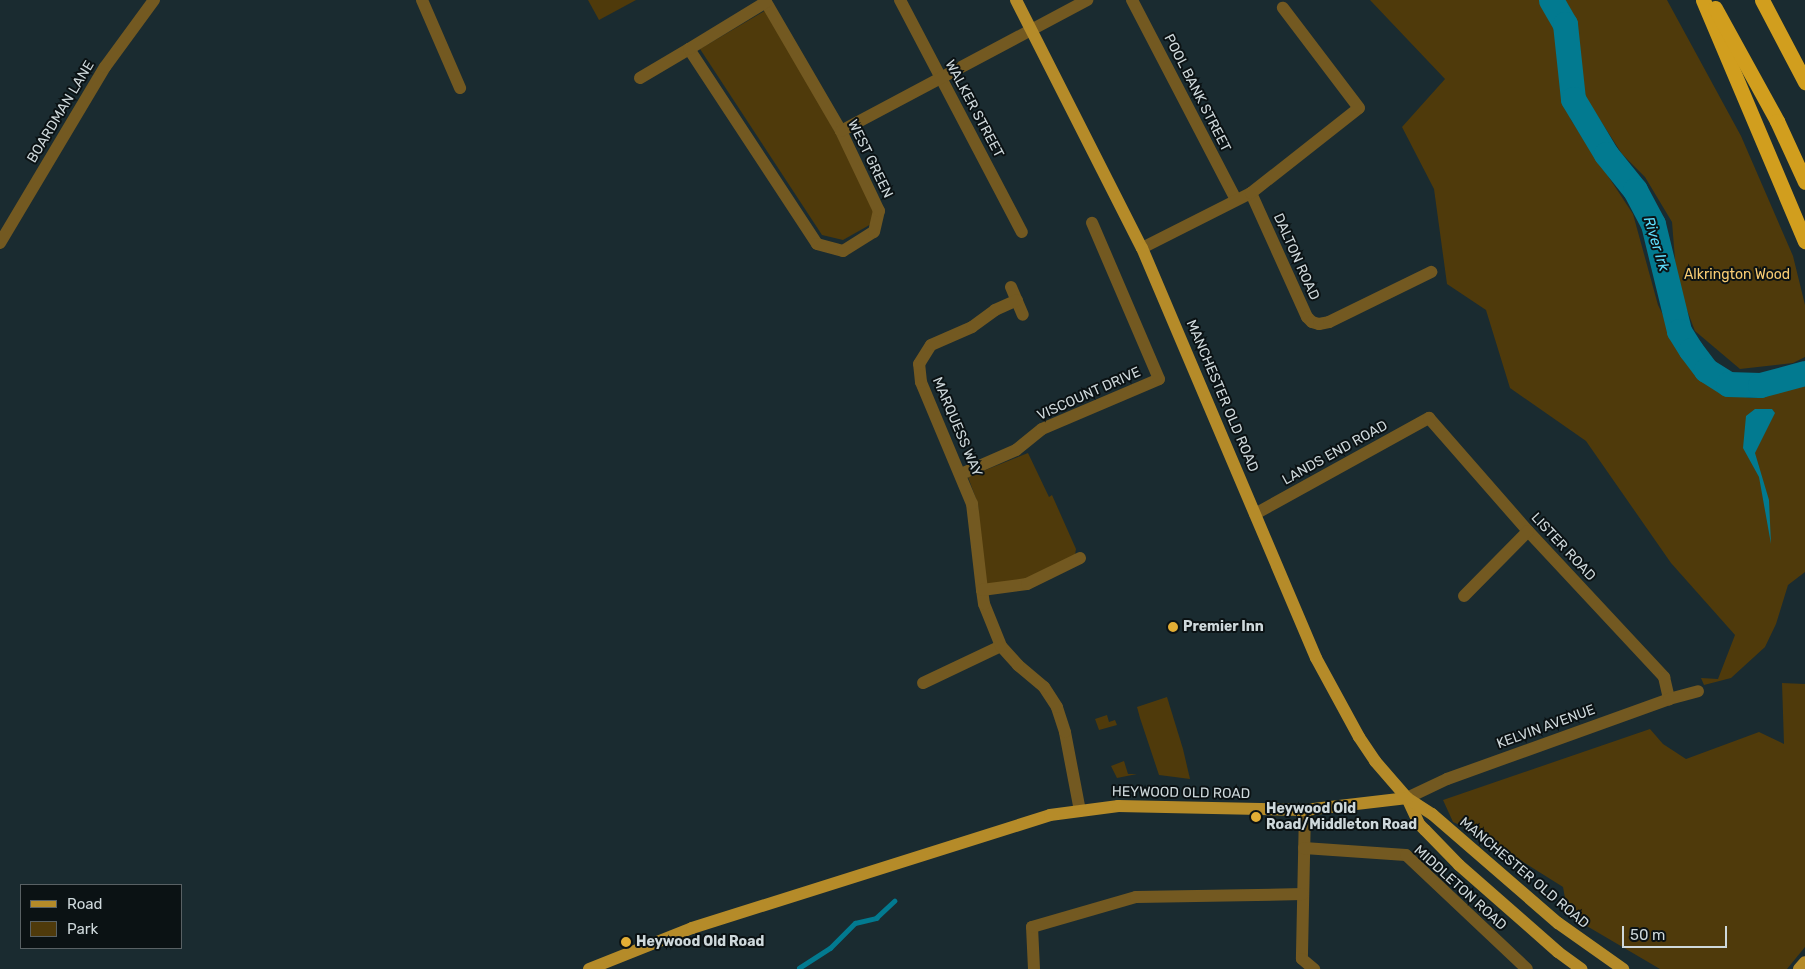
<!DOCTYPE html>
<html>
<head>
<meta charset="utf-8">
<style>
  body { margin:0 }
  #map { position:relative; width:1805px; height:969px; overflow:hidden; background:#1a2b30; font-family:Rubik,sans-serif }
  div>[style] { position:absolute }
  .green>* { inset:0; background:#4f3a0b }
  .water>* { inset:0; background:#027a90 }
  .stream>* { height:4.5px; margin:-2.25px; padding:0 2.25px; transform-origin:2.25px; border-radius:2.25px; background:#027a90 }
  .river>* { height:25px; margin:-12.5px; padding:0 12.5px; transform-origin:12.5px; border-radius:12.5px; background:#027a90 }
  .street>* { height:12px; margin:-6px; padding:0 6px; transform-origin:6px; border-radius:6px; background:#735921 }
  .primary>* { height:12px; margin:-6px; padding:0 6px; transform-origin:6px; border-radius:6px; background:#b58b29 }
  .highway>* { height:15px; margin:-7.5px; padding:0 7.5px; transform-origin:7.5px; border-radius:7.5px; background:#d19e1e }
  .dots>* { width:14px; height:14px; translate:-50% -50%; box-sizing:border-box; border:2px solid #0b1214; border-radius:50% }
  span { translate:-50% -50%; white-space:nowrap; text-align:center; line-height:1.15; -webkit-text-stroke:4px #0b1214; paint-order:stroke }
  .street-label { font-size:14px; color:#ced8db }
  .park-label { font-size:14px; color:#f8cc73 }
  .poi-label { font-size:14px; color:#ced8db; font-weight:700 }
  .left { translate:0 -50%; text-align:left }
  .water-label { font-size:15px; color:#5eddfc; font-style:italic }
  .legend { position:absolute; left:20px; top:884px; width:162px; height:65px; box-sizing:border-box; background:#0b1214; border:1px solid #596164; margin:0; padding:6px 9px; list-style:none; font-size:15px; color:#ced8db }
  .legend li { display:flex; align-items:center; gap:10px; height:25px }
  .legend b { width:25px; border:1px solid #596164 }
  .scale { position:absolute; left:1622px; top:926px; width:105px; height:22px; box-sizing:border-box; border:2px solid #ced8db; border-top:0; padding-left:6px; font-size:15px; line-height:18px; white-space:nowrap; color:#ced8db; -webkit-text-stroke:4px #0b1214; paint-order:stroke }
</style>
</head>
<body>
<div id="map">
  <div class="green">
    <i style="clip-path:polygon(588px 0,636px 0,599px 20px)"></i>
    <i style="clip-path:polygon(1370px 0,1543px 0,1552px 13px,1557px 26px,1564px 95px,1571px 120px,1633px 214px,1658px 305px,1677px 343px,1700px 374px,1717px 387px,1732px 394px,1750px 398px,1762px 397px,1784px 387px,1805px 383px,1805px 572px,1788px 585px,1776px 624px,1765px 647px,1731px 678px,1704px 685px,1701px 678px,1718px 679px,1735px 635px,1671px 563px,1586px 441px,1510px 388px,1486px 310px,1447px 284px,1434px 189px,1402px 127px,1445px 79px)"></i>
    <i style="clip-path:polygon(1561px 0,1667px 0,1741px 136px,1793px 256px,1805px 305px,1805px 357px,1793px 363px,1740px 369px,1695px 331px,1677px 284px,1672px 222px,1645px 177px,1622px 154px,1584px 95px,1574px 30px)"></i>
    <i style="clip-path:polygon(768px 9px,874px 204px,873px 223px,843px 240px,822px 235px,700px 49px)"></i>
    <i style="clip-path:polygon(1028px 453px,1049px 497px,1052px 495px,1076px 549px,1075px 555px,1023px 581px,984px 586px,978px 504px,968px 477px)"></i>
    <i style="clip-path:polygon(1782px 683px,1805px 684px,1805px 947px,1787px 969px,1660px 969px,1568px 915px,1563px 887px,1477px 833px,1453px 822px,1443px 800px,1650px 729px,1663px 744px,1686px 759px,1759px 732px,1784px 744px)"></i>
    <i style="clip-path:polygon(1167px 697px,1183px 749px,1190px 779px,1159px 775px,1140px 718px,1137px 707px)"></i>
    <i style="clip-path:polygon(1107px 715px,1109px 722px,1115px 720px,1117px 725px,1099px 730px,1095px 719px)"></i>
    <i style="clip-path:polygon(1124px 761px,1128px 774px,1137px 774px,1117px 778px,1111px 766px)"></i>
  </div>
  <div class="water">
    <i style="clip-path:polygon(1755px 409px,1772px 409px,1775px 413px,1755px 453px,1769px 500px,1771px 544px,1759px 477px,1743px 448px,1746px 416px)"></i>
  </div>
  <div class="stream">
    <i style="left:799px;top:968px;width:37px;rotate:-33deg"></i>
    <i style="left:830px;top:948px;width:35px;rotate:-45deg"></i>
    <i style="left:855px;top:923px;width:22px;rotate:-13deg"></i>
    <i style="left:876px;top:918px;width:25px;rotate:-43deg"></i>
  </div>
  <div class="river">
    <i style="left:1551px;top:0;width:28px;rotate:60deg"></i>
    <i style="left:1565px;top:24px;width:75px;rotate:83.9deg"></i>
    <i style="left:1573px;top:99px;width:64px;rotate:59deg"></i>
    <i style="left:1606px;top:154px;width:46px;rotate:51.1deg"></i>
    <i style="left:1635px;top:190px;width:38px;rotate:62deg"></i>
    <i style="left:1653px;top:224px;width:110px;rotate:76.3deg"></i>
    <i style="left:1679px;top:331px;width:22px;rotate:58deg"></i>
    <i style="left:1691px;top:350px;width:25px;rotate:53deg"></i>
    <i style="left:1706px;top:370px;width:26px;rotate:32deg"></i>
    <i style="left:1728px;top:384px;width:32px;rotate:2deg"></i>
    <i style="left:1760px;top:385px;width:47px;rotate:-14.9deg"></i>
  </div>
  <div class="street">
    <i style="left:422px;top:0;width:96px;rotate:66.6deg"></i>
    <i style="left:900px;top:0;width:262px;rotate:62.3deg"></i>
    <i style="left:1132px;top:0;width:225px;rotate:62.5deg"></i>
    <i style="left:640px;top:78px;width:57px;rotate:-30.6deg"></i>
    <i style="left:689px;top:49px;width:233px;rotate:56.7deg"></i>
    <i style="left:817px;top:244px;width:27px;rotate:15deg"></i>
    <i style="left:843px;top:251px;width:36px;rotate:-32deg"></i>
    <i style="left:874px;top:232px;width:22px;rotate:-77deg"></i>
    <i style="left:879px;top:211px;width:89px;rotate:-115.4deg"></i>
    <i style="left:841px;top:131px;width:149px;rotate:-120.2deg"></i>
    <i style="left:766px;top:2px;width:90px;rotate:148.6deg"></i>
    <i style="left:841px;top:131px;width:279px;rotate:-28deg"></i>
    <i style="left:1251px;top:193px;width:136px;rotate:65.7deg"></i>
    <i style="left:1307px;top:317px;width:7px;rotate:45deg"></i>
    <i style="left:1312px;top:322px;width:7px;rotate:16deg"></i>
    <i style="left:1319px;top:324px;width:10px;rotate:-11deg"></i>
    <i style="left:1329px;top:322px;width:114px;rotate:-26.1deg"></i>
    <i style="left:0;top:243px;width:205px;rotate:-59.2deg"></i>
    <i style="left:105px;top:67px;width:83px;rotate:-53.8deg"></i>
    <i style="left:1142px;top:248px;width:122px;rotate:-26.8deg"></i>
    <i style="left:1251px;top:193px;width:137px;rotate:-38.2deg"></i>
    <i style="left:1359px;top:108px;width:126px;rotate:-127.2deg"></i>
    <i style="left:1011px;top:287px;width:30px;rotate:67deg"></i>
    <i style="left:961px;top:474px;width:60px;rotate:-23.6deg"></i>
    <i style="left:1016px;top:450px;width:33px;rotate:-39deg"></i>
    <i style="left:1042px;top:429px;width:127px;rotate:-23.1deg"></i>
    <i style="left:1159px;top:379px;width:170px;rotate:-113.2deg"></i>
    <i style="left:1255px;top:514px;width:199px;rotate:-28.9deg"></i>
    <i style="left:1429px;top:418px;width:150px;rotate:48.8deg"></i>
    <i style="left:1528px;top:531px;width:200px;rotate:47deg"></i>
    <i style="left:1664px;top:677px;width:23px;rotate:77deg"></i>
    <i style="left:982px;top:590px;width:87px;rotate:-96.6deg"></i>
    <i style="left:972px;top:504px;width:132px;rotate:-112.7deg"></i>
    <i style="left:921px;top:382px;width:18px;rotate:-96deg"></i>
    <i style="left:919px;top:364px;width:22px;rotate:-58deg"></i>
    <i style="left:931px;top:345px;width:45px;rotate:-23.7deg"></i>
    <i style="left:972px;top:327px;width:29px;rotate:-36deg"></i>
    <i style="left:995px;top:310px;width:24px;rotate:-24deg"></i>
    <i style="left:1464px;top:596px;width:91px;rotate:-45.4deg"></i>
    <i style="left:923px;top:683px;width:86px;rotate:-25.4deg"></i>
    <i style="left:1407px;top:798px;width:44px;rotate:-25.4deg"></i>
    <i style="left:1447px;top:779px;width:236px;rotate:-19.8deg"></i>
    <i style="left:1669px;top:699px;width:30px;rotate:-15deg"></i>
    <i style="left:1305px;top:810px;width:149px;rotate:91.2deg"></i>
    <i style="left:1302px;top:959px;width:16px;rotate:40deg"></i>
    <i style="left:1080px;top:811px;width:80px;rotate:-100.8deg"></i>
    <i style="left:1065px;top:732px;width:26px;rotate:-108deg"></i>
    <i style="left:1057px;top:707px;width:24px;rotate:-123deg"></i>
    <i style="left:1044px;top:687px;width:34px;rotate:-140deg"></i>
    <i style="left:1018px;top:665px;width:25px;rotate:-132deg"></i>
    <i style="left:1001px;top:646px;width:45px;rotate:-112deg"></i>
    <i style="left:984px;top:604px;width:14px;rotate:-98deg"></i>
    <i style="left:982px;top:590px;width:45px;rotate:-7.6deg"></i>
    <i style="left:1027px;top:584px;width:59px;rotate:-26.1deg"></i>
    <i style="left:1304px;top:848px;width:102px;rotate:3.9deg"></i>
    <i style="left:1406px;top:855px;width:166px;rotate:43.3deg"></i>
    <i style="left:1034px;top:969px;width:42px;rotate:-92.7deg"></i>
    <i style="left:1032px;top:927px;width:108px;rotate:-16.1deg"></i>
    <i style="left:1136px;top:897px;width:167px;rotate:-1deg"></i>
  </div>
  <div class="primary">
    <i style="left:1016px;top:0;width:278px;rotate:63.1deg"></i>
    <i style="left:1142px;top:248px;width:445px;rotate:67deg"></i>
    <i style="left:1316px;top:658px;width:90px;rotate:61.4deg"></i>
    <i style="left:1359px;top:737px;width:29px;rotate:56deg"></i>
    <i style="left:1375px;top:761px;width:49px;rotate:49.1deg"></i>
    <i style="left:1407px;top:798px;width:29px;rotate:65deg"></i>
    <i style="left:1419px;top:824px;width:8px;rotate:45deg"></i>
    <i style="left:1425px;top:830px;width:49px;rotate:45.8deg"></i>
    <i style="left:1459px;top:865px;width:132px;rotate:41.3deg"></i>
    <i style="left:1558px;top:952px;width:29px;rotate:36deg"></i>
    <i style="left:1407px;top:798px;width:30px;rotate:33deg"></i>
    <i style="left:1432px;top:814px;width:167px;rotate:40.9deg"></i>
    <i style="left:1558px;top:923px;width:80px;rotate:35.3deg"></i>
    <i style="left:589px;top:969px;width:111px;rotate:-21.7deg"></i>
    <i style="left:692px;top:928px;width:375px;rotate:-17.5deg"></i>
    <i style="left:1050px;top:815px;width:69px;rotate:-7.5deg"></i>
    <i style="left:1118px;top:806px;width:187px;rotate:1.2deg"></i>
    <i style="left:1305px;top:810px;width:103px;rotate:-6.7deg"></i>
    <i style="left:1799px;top:969px;width:9px;rotate:-49deg"></i>
  </div>
  <div class="highway">
    <i style="left:1703px;top:0;width:262px;rotate:67.1deg"></i>
    <i style="left:1762px;top:0;width:93px;rotate:62.3deg"></i>
    <i style="left:1715px;top:8px;width:129px;rotate:61.2deg"></i>
    <i style="left:1777px;top:121px;width:67px;rotate:65.3deg"></i>
  </div>
  <div class="dots">
    <i style="left:1173px;top:627px;background:#e3ae35"></i>
    <i style="left:1256px;top:817px;background:#e3ae35"></i>
    <i style="left:626px;top:942px;background:#e3ae35"></i>
  </div>
  <div class="street-label">
    <span style="left:1197px;top:93px;rotate:63deg">POOL BANK STREET</span>
    <span style="left:974px;top:109px;rotate:62deg">WALKER STREET</span>
    <span style="left:61px;top:112px;rotate:-59deg">BOARDMAN LANE</span>
    <span style="left:870px;top:159px;rotate:64deg">WEST GREEN</span>
    <span style="left:1296px;top:257px;rotate:66deg">DALTON ROAD</span>
    <span style="left:1089px;top:394px;rotate:-24deg">VISCOUNT DRIVE</span>
    <span style="left:1222px;top:396px;rotate:67deg">MANCHESTER OLD ROAD</span>
    <span style="left:957px;top:427px;rotate:67deg">MARQUESS WAY</span>
    <span style="left:1335px;top:453px;rotate:-29deg">LANDS END ROAD</span>
    <span style="left:1563px;top:547px;rotate:47deg">LISTER ROAD</span>
    <span style="left:1546px;top:727px;rotate:-20deg">KELVIN AVENUE</span>
    <span style="left:1181px;top:793px;rotate:1deg">HEYWOOD OLD ROAD</span>
    <span style="left:1524px;top:873px;rotate:40deg">MANCHESTER OLD ROAD</span>
    <span style="left:1460px;top:888px;rotate:42deg">MIDDLETON ROAD</span>
  </div>
  <div class="park-label">
    <span style="left:1737px;top:275px">Alkrington Wood</span>
  </div>
  <div class="poi-label">
    <span class="left" style="left:1183px;top:627px">Premier Inn</span>
    <span class="left" style="left:1266px;top:817px">Heywood Old<br>Road/Middleton Road</span>
    <span class="left" style="left:636px;top:942px">Heywood Old Road</span>
  </div>
  <div class="water-label">
    <span style="left:1656px;top:244px;rotate:73deg">River Irk</span>
  </div>
  <ul class="legend">
  <li><b style="height:6px;background:#b58b29"></b>Road</li>
  <li><b style="height:14px;background:#4f3a0b"></b>Park</li>
  </ul>
  <div class="scale">50 m</div>
</div>
</body>
</html>
